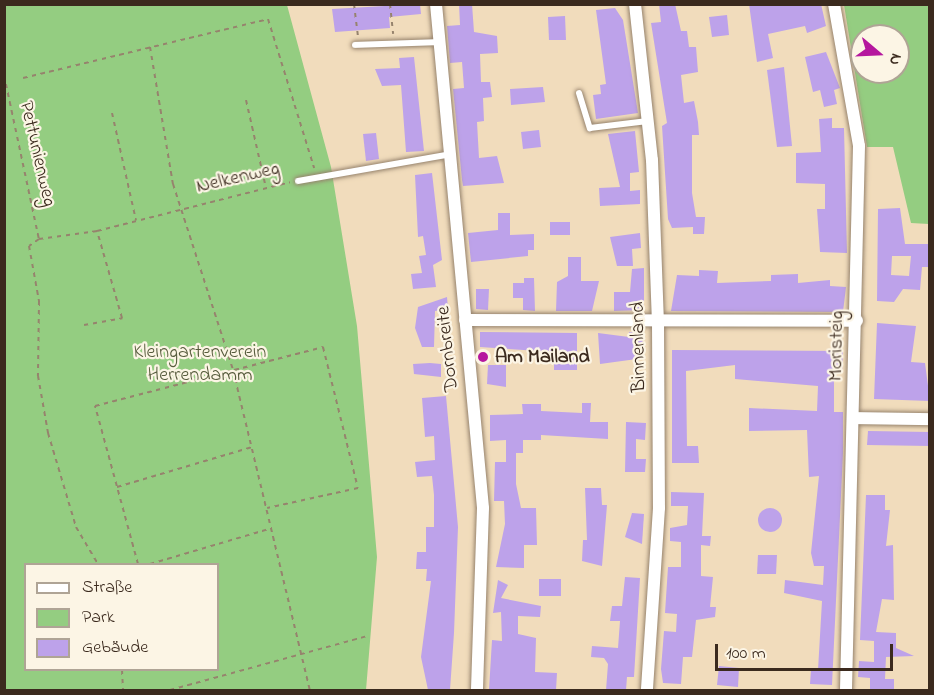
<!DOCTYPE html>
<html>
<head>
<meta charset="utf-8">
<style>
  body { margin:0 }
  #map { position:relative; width:934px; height:695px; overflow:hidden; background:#f1dcbc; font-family:"Indie Flower",sans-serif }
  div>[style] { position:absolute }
  .green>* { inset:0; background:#94cd81 }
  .building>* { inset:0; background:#bda2ea }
  .round { border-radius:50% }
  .path>* { height:2px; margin-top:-1px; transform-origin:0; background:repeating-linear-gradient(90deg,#96836d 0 4.5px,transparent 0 9px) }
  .roads { filter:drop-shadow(0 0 2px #96836d) drop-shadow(0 0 2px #96836d) }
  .lane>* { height:6px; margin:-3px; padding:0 3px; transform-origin:3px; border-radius:3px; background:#fff }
  .street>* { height:12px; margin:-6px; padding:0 6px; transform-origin:6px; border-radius:6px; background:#fff }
  .dots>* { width:16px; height:16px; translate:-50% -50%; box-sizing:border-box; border:3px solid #fcf5e5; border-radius:50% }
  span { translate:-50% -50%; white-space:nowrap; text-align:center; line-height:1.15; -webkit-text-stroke:4.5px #fcf5e5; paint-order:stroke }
  .street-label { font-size:20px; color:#3b2a1e }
  .park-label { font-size:20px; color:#565b3c }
  .poi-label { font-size:20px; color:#3b2a1e; font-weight:700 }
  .left { translate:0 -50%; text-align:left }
  .frame { position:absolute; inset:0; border:6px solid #3b2a1e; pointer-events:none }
  .legend { position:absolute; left:24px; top:563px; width:195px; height:108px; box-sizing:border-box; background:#fcf5e5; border:2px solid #afa495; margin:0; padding:8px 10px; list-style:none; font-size:18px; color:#3b2a1e }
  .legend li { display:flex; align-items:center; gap:12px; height:30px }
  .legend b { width:30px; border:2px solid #afa495 }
  .north { position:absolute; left:850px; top:24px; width:60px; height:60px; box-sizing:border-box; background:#fcf5e5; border:2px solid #afa495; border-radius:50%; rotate:109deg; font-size:16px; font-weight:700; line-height:24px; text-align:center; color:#3b2a1e }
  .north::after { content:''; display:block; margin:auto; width:21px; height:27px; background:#b5179e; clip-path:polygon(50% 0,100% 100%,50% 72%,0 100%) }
  .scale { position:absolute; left:715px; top:644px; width:178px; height:27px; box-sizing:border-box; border:3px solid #3b2a1e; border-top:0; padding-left:8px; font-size:18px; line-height:21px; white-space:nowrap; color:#3b2a1e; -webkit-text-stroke:4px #fcf5e5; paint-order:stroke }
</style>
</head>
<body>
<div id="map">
  <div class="green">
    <i style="clip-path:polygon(evenodd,4px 5px,287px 5px,331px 167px,357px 326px,377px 557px,366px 690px,5px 690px,4px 5px,26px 564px,218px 564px,218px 670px,26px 670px,26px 564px)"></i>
    <i style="clip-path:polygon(evenodd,844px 5px,929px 5px,929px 224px,911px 223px,893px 147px,867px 147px,844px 5px,862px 36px,898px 36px,898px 72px,862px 72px,862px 36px)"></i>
  </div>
  <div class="building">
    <i style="clip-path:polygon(420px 4px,421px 14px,389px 17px,390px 28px,335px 32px,332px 9px)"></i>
    <i style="clip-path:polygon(459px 4px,472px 4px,474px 32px,497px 36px,498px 53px,480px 54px,481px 82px,490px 82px,492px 97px,483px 98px,484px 121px,477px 122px,479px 158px,497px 156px,504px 183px,463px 186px,462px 180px,453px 89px,464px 88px,462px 62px,450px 63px,447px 26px,460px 25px)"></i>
    <i style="clip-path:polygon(659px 4px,675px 4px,681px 31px,687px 31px,689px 47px,696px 47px,698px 72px,681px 75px,684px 103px,694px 101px,698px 122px,699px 135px,692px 135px,692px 193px,696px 217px,705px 217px,704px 234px,693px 234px,693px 227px,672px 228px,668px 219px,662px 126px,667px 123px,651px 23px,661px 22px)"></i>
    <i style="clip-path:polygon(749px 4px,821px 4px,826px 26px,807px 33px,805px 26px,768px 34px,773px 58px,757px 62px)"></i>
    <i style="clip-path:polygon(615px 8px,623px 20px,638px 113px,596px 119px,593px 95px,601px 94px,600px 85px,606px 84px,596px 10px)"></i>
    <i style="clip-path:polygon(727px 15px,729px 35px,712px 37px,709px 17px)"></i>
    <i style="clip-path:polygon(565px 16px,566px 40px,549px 40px,548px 17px)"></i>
    <i style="clip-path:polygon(826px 52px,840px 88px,834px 90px,837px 104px,824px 107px,820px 90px,813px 92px,805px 57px)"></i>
    <i style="clip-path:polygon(414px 57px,424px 151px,406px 152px,401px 85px,382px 86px,375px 69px,400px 68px,399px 58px)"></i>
    <i style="clip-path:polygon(784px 67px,792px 146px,777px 147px,767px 70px)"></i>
    <i style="clip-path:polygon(543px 87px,545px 102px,511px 105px,510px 89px)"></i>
    <i style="clip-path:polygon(832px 118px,832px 128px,844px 128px,847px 253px,820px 252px,817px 209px,825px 209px,825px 184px,796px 183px,796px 153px,821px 152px,819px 119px)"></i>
    <i style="clip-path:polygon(539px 130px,541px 147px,523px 149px,521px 132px)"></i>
    <i style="clip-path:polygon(635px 131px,639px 172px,630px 173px,630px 191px,640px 190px,640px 204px,600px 206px,599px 188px,620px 187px,608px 134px)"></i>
    <i style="clip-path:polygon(376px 133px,379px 159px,366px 161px,363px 134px)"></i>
    <i style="clip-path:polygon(432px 173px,442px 260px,433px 265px,436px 287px,413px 289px,411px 274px,422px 273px,419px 256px,426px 255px,423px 236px,418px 237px,415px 175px)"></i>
    <i style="clip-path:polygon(evenodd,900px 208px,905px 244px,930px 244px,928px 267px,922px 267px,920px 290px,903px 289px,894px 302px,877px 301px,878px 209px,900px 208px,892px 256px,911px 256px,909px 276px,891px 275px,892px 256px)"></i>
    <i style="clip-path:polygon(498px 213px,510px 213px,510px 235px,534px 234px,534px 250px,528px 250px,528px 256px,471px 262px,468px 233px,498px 230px)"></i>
    <i style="clip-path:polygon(550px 222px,570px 222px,570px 235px,550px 235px)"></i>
    <i style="clip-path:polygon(640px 233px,641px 248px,632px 249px,633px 266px,617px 266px,610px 237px)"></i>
    <i style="clip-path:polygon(568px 257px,581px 257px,581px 281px,599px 281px,592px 311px,556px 311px,557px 282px,568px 276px)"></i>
    <i style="clip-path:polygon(644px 268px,644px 310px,614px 311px,614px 292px,630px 292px,632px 269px)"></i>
    <i style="clip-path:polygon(699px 270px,718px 271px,717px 283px,771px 281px,771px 275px,798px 274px,798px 283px,830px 280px,830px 286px,846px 287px,843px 312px,671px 311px,677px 275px,699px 276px)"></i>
    <i style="clip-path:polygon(524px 278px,534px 278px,535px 311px,523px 310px,523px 298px,513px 298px,513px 283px,524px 283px)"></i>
    <i style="clip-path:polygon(476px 289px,489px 289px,488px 310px,476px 309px)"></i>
    <i style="clip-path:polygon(447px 297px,448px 309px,435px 311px,434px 347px,422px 347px,415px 328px,418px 307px)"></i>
    <i style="clip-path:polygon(877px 323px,916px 326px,911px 362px,925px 363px,930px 401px,874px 399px)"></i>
    <i style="clip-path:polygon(480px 332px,577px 333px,577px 370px,554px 370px,554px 352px,480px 347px)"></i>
    <i style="clip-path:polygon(629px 332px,642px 333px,644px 358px,600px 364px,598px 333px,629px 337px)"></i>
    <i style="clip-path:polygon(672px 350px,843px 351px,842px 373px,834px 373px,834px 412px,843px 412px,843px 453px,832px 685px,810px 684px,811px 670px,818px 670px,822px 601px,784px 593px,785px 580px,823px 585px,824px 566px,814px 566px,811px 553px,819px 476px,809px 477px,807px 430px,749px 431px,749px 408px,817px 411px,818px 386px,735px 379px,735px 365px,686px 371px,687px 446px,698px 446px,699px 463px,672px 463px)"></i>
    <i style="clip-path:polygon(430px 363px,441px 364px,441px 377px,414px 374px,413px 364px)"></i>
    <i style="clip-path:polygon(488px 365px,506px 365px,506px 387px,487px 384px)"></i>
    <i style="clip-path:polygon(446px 396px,458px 527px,454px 633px,450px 690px,428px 690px,421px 657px,431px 581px,426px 581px,427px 569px,416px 569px,417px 552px,426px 552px,426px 527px,434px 527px,434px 495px,432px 476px,417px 477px,415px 462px,435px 460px,434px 436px,425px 437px,422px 398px)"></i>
    <i style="clip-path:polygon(582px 403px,591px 403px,590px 422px,608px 422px,608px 439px,541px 435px,541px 440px,523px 440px,523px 453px,516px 453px,516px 484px,521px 508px,536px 508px,537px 545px,524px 545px,524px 568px,496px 567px,505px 524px,504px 501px,494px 501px,495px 462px,506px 462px,506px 440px,490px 441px,490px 415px,523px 414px,522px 404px,541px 404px,541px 411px,582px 413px)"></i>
    <i style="clip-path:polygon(626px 422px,646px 423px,645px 440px,636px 439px,636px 459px,646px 459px,645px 472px,625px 472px)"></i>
    <i style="clip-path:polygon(868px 431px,930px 432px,930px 446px,867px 445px)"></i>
    <i style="clip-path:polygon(585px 488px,601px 488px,602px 505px,607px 505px,602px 566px,582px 561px,583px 540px,587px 540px)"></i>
    <i style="clip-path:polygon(671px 492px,704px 493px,702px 536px,711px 536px,710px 546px,701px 545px,701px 576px,713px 577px,710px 607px,716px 607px,715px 617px,696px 620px,692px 657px,683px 657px,681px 684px,663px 683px,661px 669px,664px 631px,676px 632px,677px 614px,665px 613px,668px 567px,681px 567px,681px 542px,670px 541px,670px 528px,687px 525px,688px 506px,671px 506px)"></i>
    <i style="clip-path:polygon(866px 495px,885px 495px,885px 510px,890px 510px,886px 546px,893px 545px,894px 600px,882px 599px,876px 632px,896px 633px,896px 648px,914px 656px,886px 657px,885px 679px,894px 679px,894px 690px,870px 690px,870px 678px,858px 677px,859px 661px,874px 662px,874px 641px,860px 640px)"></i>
    <i class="round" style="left:758px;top:508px;width:24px;height:24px"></i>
    <i style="clip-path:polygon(632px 513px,644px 514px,642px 544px,625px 537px)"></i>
    <i style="clip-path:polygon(758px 555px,777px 555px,776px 574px,757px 574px)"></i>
    <i style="clip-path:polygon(625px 577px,640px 578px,634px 677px,627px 677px,626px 690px,606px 690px,608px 664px,604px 658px,591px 657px,592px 646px,618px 648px,620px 621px,610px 621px,612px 606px,622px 606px)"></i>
    <i style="clip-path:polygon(539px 579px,561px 579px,561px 596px,539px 596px)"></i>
    <i style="clip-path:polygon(498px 580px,508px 585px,501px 598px,541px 606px,540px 617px,518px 616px,518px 634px,536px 638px,535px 672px,557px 673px,556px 690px,489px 690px,492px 640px,502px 641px,501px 612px,493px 613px)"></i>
    <i style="clip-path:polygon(719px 666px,739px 668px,738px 687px,717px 685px)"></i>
  </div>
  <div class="path">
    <i style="left:354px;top:4px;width:33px;rotate:83deg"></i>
    <i style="left:390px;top:4px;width:30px;rotate:84deg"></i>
    <i style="left:150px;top:47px;width:139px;rotate:80.5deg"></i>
    <i style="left:173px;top:184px;width:195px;rotate:72.1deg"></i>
    <i style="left:233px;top:370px;width:329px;rotate:76.5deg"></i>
    <i style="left:4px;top:75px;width:168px;rotate:78deg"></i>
    <i style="left:23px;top:78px;width:252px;rotate:-13.5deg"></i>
    <i style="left:268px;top:19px;width:156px;rotate:72.8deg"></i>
    <i style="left:246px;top:100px;width:90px;rotate:77.2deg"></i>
    <i style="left:112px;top:113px;width:110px;rotate:77.4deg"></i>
    <i style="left:39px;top:239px;width:12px;rotate:145deg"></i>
    <i style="left:29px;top:246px;width:56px;rotate:79.7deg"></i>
    <i style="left:39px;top:301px;width:75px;rotate:90.8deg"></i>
    <i style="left:38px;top:376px;width:58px;rotate:80deg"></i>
    <i style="left:48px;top:433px;width:98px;rotate:73.4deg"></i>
    <i style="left:76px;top:527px;width:43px;rotate:59.3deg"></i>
    <i style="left:39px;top:239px;width:59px;rotate:-7.9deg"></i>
    <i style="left:97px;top:231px;width:199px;rotate:-14.2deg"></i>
    <i style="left:84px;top:325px;width:39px;rotate:-10deg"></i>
    <i style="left:122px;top:318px;width:91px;rotate:-106deg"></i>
    <i style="left:117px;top:487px;width:141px;rotate:-16.5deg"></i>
    <i style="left:138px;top:564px;width:164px;rotate:-105.2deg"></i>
    <i style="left:95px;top:406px;width:236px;rotate:-14.5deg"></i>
    <i style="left:323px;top:347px;width:145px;rotate:76.1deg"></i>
    <i style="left:358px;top:488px;width:93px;rotate:167.6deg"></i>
    <i style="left:150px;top:564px;width:127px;rotate:-16.4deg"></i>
    <i style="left:122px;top:670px;width:20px;rotate:87deg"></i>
    <i style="left:170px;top:690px;width:205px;rotate:-15.3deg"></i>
  </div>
  <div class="roads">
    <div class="lane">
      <i style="left:355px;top:45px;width:84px;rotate:-2deg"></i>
      <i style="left:579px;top:93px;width:37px;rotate:73deg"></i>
      <i style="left:590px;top:128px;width:58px;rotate:-6.9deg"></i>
      <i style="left:298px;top:181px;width:150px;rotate:-10deg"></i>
    </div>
    <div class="street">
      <i style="left:436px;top:4px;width:506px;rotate:84.67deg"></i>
      <i style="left:483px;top:508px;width:182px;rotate:91.9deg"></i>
      <i style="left:635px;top:4px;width:157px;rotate:83.8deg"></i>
      <i style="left:652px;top:160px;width:163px;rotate:87.9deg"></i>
      <i style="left:658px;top:323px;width:185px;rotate:89.7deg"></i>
      <i style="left:659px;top:508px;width:182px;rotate:93.8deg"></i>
      <i style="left:834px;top:4px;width:144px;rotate:80deg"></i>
      <i style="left:859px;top:146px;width:544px;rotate:91.37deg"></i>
      <i style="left:465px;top:320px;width:392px;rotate:0.1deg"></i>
      <i style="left:855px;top:418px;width:75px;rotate:0.8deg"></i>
    </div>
  </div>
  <div class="dots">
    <i style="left:483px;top:357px;background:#b5179e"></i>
  </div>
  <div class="street-label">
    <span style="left:37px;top:154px;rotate:77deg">Pettunienweg</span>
    <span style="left:238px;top:178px;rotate:-13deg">Nelkenweg</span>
    <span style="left:837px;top:346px;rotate:-89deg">Moristeig</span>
    <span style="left:639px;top:347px;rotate:-91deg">Binnenland</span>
    <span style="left:448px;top:349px;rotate:-96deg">Dornbreite</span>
  </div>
  <div class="park-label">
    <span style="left:200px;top:364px">Kleingartenverein<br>Herrendamm</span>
  </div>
  <div class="poi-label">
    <span class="left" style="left:495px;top:357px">Am Mailand</span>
  </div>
  <div class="frame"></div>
  <ul class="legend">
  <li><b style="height:8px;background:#fff"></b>Straße</li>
  <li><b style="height:16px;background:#94cd81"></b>Park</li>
  <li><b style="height:16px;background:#bda2ea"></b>Gebäude</li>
  </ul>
  <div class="north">N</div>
  <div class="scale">100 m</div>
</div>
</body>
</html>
